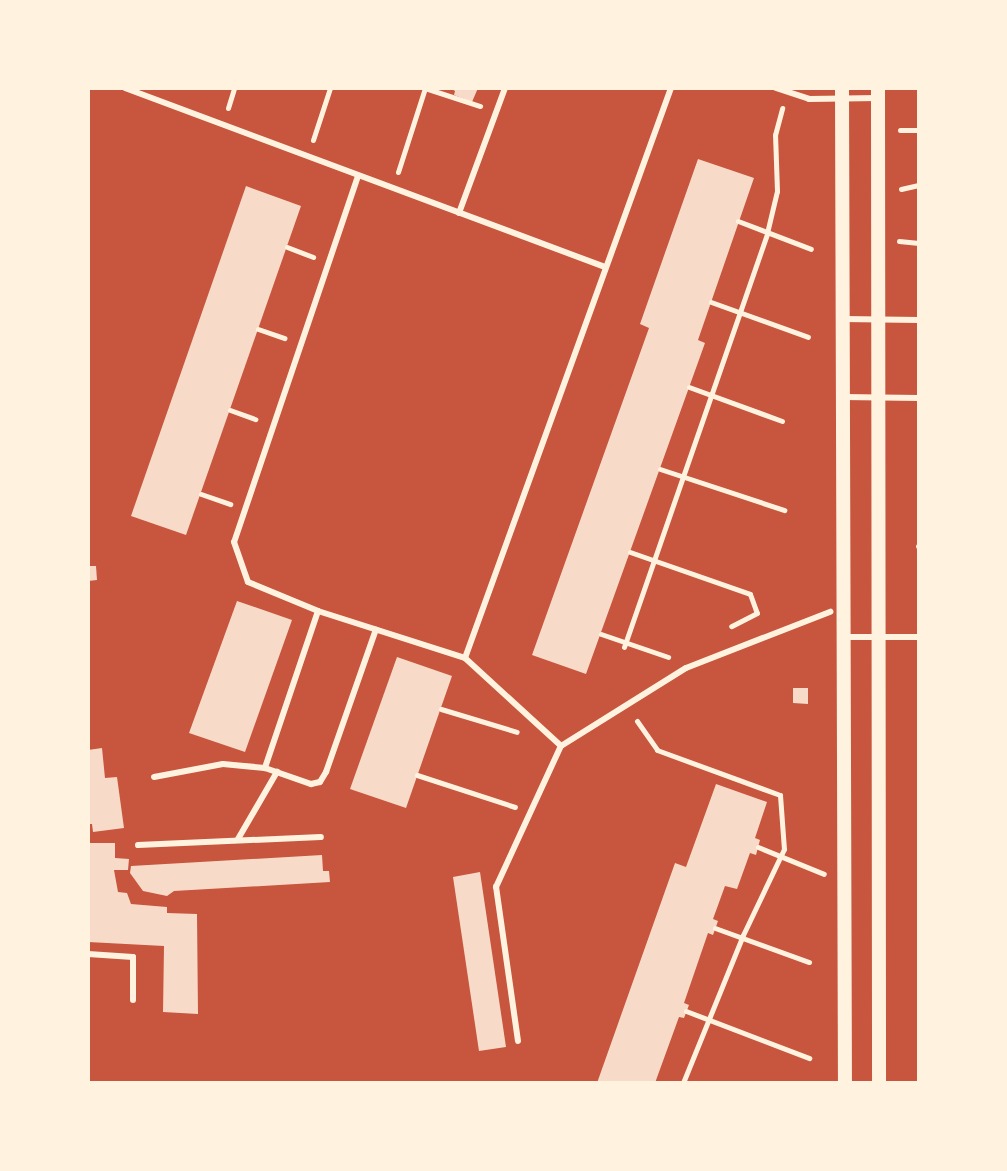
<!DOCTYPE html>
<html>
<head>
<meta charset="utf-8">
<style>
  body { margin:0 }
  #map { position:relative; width:1007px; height:1171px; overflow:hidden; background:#c8553d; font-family:"Golos Text",sans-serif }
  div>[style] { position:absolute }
  .building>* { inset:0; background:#f7dbc8 }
  .path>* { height:5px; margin:-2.5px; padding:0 2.5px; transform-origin:2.5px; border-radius:2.5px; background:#fff3e0 }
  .service>* { height:6px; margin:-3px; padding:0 3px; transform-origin:3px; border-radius:3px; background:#fff3e0 }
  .tertiary>* { height:14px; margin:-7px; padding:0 7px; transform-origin:7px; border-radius:7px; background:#fff3e0 }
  span { translate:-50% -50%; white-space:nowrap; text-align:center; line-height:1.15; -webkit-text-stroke:6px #fff3e0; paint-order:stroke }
  .frame { position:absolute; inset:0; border:90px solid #fff3e0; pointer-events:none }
</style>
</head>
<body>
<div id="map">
  <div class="building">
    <i style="clip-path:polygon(450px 88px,478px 88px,472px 102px,454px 95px,455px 91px)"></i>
    <i style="clip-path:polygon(698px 159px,754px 178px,698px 340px,705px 343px,586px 674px,532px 655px,649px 328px,640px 324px)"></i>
    <i style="clip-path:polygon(246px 186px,301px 206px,186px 535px,131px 516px)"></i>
    <i style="clip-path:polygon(88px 566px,96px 566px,97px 580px,88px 581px)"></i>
    <i style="clip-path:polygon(237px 601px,292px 620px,245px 752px,189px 733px)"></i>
    <i style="clip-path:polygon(397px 657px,452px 676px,406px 808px,350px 789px)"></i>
    <i style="clip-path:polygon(793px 688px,808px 688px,808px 704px,793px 703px)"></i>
    <i style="clip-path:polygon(102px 748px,105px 778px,117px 777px,124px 828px,93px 832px,92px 824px,88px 824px,88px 750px)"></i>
    <i style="clip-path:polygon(716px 784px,767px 802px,755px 838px,760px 840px,756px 855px,750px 853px,737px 889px,725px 886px,713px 919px,718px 921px,713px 935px,708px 933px,684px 1003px,689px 1005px,684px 1018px,679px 1017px,655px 1083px,597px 1083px,675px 863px,686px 867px)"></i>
    <i style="clip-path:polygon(88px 843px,115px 843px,115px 858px,129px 859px,128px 870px,114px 870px,118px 892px,127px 893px,131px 904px,167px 907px,167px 913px,197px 914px,198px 1014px,163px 1012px,164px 946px,88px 942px)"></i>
    <i style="clip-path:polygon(322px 855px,323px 871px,329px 871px,330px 882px,174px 891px,167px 896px,143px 891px,130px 873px,131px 866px)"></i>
    <i style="clip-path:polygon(480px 872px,506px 1047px,479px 1051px,453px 877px)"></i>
  </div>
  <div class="path">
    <i style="left:425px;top:88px;width:58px;rotate:18.1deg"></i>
    <i style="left:228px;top:108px;width:21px;rotate:-73deg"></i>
    <i style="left:900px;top:130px;width:19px"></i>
    <i style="left:313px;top:140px;width:55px;rotate:-71.9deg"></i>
    <i style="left:398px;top:172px;width:88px;rotate:-72.2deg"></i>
    <i style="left:901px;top:189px;width:18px;rotate:-13deg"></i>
    <i style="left:738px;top:221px;width:78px;rotate:21deg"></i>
    <i style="left:899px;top:241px;width:20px;rotate:6deg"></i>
    <i style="left:287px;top:247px;width:28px;rotate:21deg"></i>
    <i style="left:711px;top:302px;width:103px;rotate:19.8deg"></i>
    <i style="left:258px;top:329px;width:28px;rotate:19deg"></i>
    <i style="left:689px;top:387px;width:99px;rotate:20.1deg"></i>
    <i style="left:230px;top:410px;width:27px;rotate:20deg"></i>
    <i style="left:660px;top:469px;width:131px;rotate:18.3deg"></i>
    <i style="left:201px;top:494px;width:31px;rotate:19deg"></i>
    <i style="left:918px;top:546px;width:1px"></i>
    <i style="left:630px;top:552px;width:127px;rotate:19.3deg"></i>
    <i style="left:750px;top:594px;width:20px;rotate:70deg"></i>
    <i style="left:757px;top:613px;width:29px;rotate:153deg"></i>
    <i style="left:601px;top:634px;width:71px;rotate:18.9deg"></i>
    <i style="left:624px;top:647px;width:438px;rotate:-70.9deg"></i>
    <i style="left:767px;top:233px;width:43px;rotate:-76.6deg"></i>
    <i style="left:777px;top:191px;width:56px;rotate:-92deg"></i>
    <i style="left:775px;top:135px;width:28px;rotate:-75deg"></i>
    <i style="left:441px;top:709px;width:79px;rotate:16.8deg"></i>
    <i style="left:637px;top:721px;width:35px;rotate:55deg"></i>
    <i style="left:657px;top:750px;width:131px;rotate:20.1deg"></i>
    <i style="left:780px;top:795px;width:54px;rotate:85.8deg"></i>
    <i style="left:784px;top:849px;width:95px;rotate:115.5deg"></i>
    <i style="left:743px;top:935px;width:160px;rotate:112.1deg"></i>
    <i style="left:417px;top:775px;width:103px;rotate:18.1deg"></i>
    <i style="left:758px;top:847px;width:71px;rotate:22.2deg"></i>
    <i style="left:715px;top:928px;width:100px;rotate:19.9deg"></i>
    <i style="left:686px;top:1011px;width:132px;rotate:20.9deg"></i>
  </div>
  <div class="service">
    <i style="left:125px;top:88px;width:512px;rotate:20.45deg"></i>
    <i style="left:776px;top:88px;width:35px;rotate:18deg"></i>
    <i style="left:809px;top:99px;width:69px;rotate:-0.8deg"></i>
    <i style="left:358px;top:176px;width:386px;rotate:108.7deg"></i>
    <i style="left:234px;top:542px;width:42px;rotate:70.7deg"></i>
    <i style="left:248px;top:582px;width:76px;rotate:22.5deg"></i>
    <i style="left:318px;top:611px;width:154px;rotate:17.7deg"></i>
    <i style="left:465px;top:658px;width:130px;rotate:42.5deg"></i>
    <i style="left:561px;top:746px;width:147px;rotate:-32deg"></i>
    <i style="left:686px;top:668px;width:155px;rotate:-21.3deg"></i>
    <i style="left:459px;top:213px;width:133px;rotate:-69.8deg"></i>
    <i style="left:843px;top:319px;width:76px;rotate:0.8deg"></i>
    <i style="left:843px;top:397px;width:76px;rotate:0.8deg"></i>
    <i style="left:318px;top:611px;width:166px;rotate:108.7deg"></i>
    <i style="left:265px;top:768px;width:49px;rotate:19.2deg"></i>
    <i style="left:311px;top:784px;width:9px;rotate:-13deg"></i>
    <i style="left:320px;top:782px;width:12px;rotate:-59deg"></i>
    <i style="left:326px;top:772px;width:151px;rotate:-70.7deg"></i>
    <i style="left:843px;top:637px;width:76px"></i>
    <i style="left:465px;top:658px;width:606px;rotate:-70.13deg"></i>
    <i style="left:154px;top:777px;width:70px;rotate:-10.7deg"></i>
    <i style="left:223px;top:764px;width:42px;rotate:5.4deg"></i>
    <i style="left:238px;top:839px;width:78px;rotate:-59.8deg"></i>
    <i style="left:138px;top:845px;width:183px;rotate:-2.5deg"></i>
    <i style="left:88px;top:954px;width:45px;rotate:3.8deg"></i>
    <i style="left:133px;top:957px;width:43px;rotate:90deg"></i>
    <i style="left:518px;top:1041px;width:156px;rotate:-98.1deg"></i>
    <i style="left:496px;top:887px;width:155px;rotate:-65.3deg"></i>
  </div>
  <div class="tertiary">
    <i style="left:842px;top:88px;width:995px;rotate:89.83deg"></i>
    <i style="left:878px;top:88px;width:995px;rotate:89.94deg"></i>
  </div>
  <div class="frame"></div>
</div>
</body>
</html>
